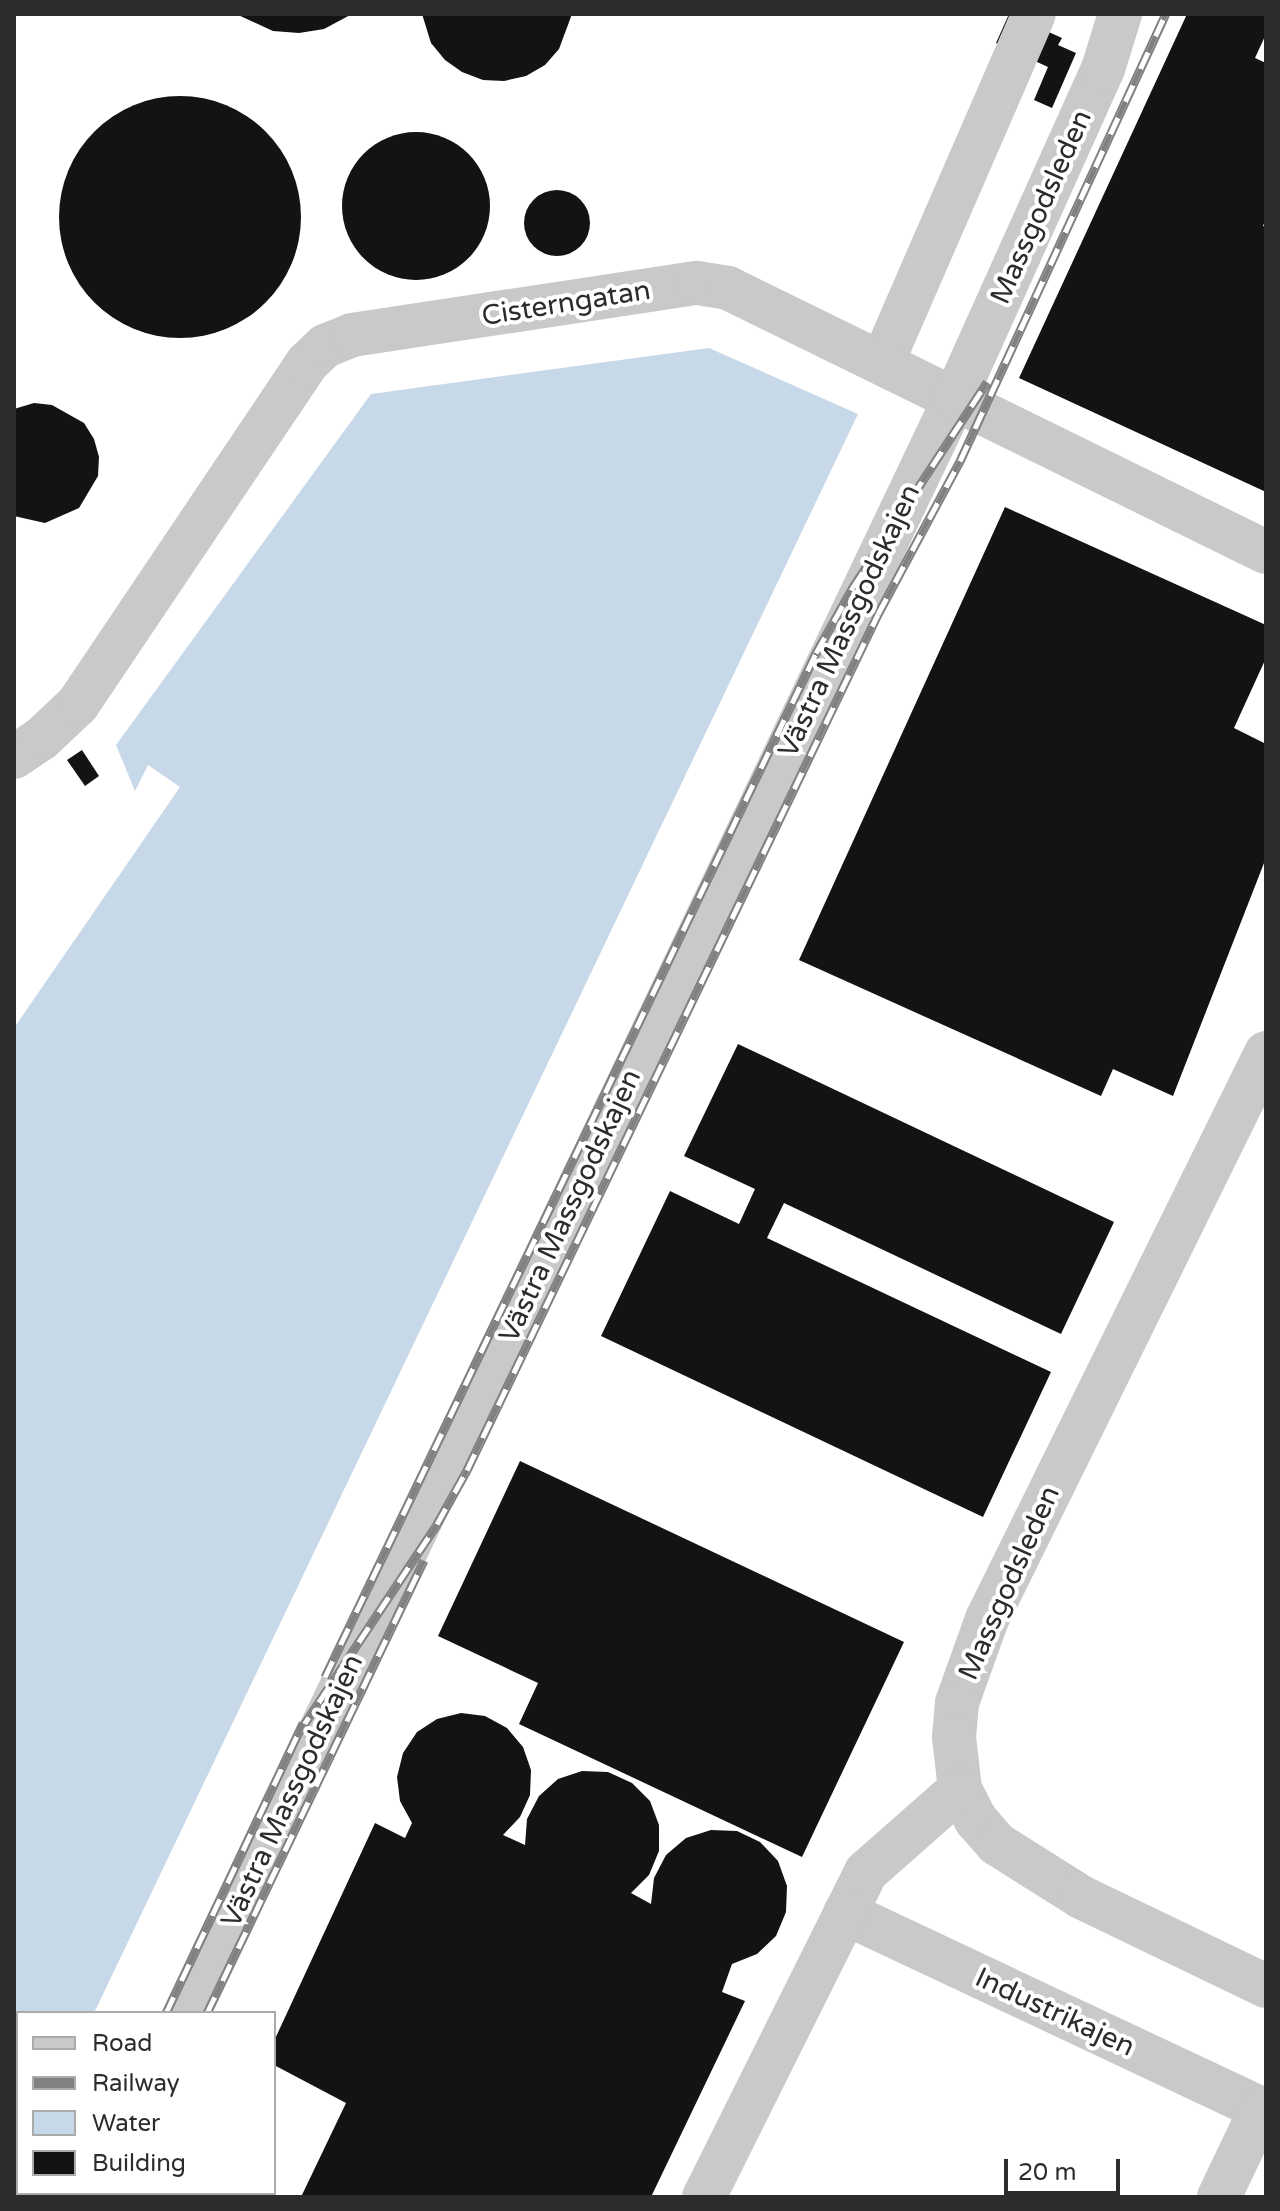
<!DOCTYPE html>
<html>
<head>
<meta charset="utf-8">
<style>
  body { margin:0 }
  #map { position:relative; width:1280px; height:2211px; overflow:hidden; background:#fff; font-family:"Varela Round",sans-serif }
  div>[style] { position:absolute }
  .water>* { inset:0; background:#c7d9e8 }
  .building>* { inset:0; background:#131313 }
  .round { border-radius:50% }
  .minor>* { height:44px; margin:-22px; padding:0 22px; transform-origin:22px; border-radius:22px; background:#c9c9c9 }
  .rail>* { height:9px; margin-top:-4.5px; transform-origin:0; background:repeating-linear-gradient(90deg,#fff 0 18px,#818181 0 36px); box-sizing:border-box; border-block:2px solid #818181 }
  span { translate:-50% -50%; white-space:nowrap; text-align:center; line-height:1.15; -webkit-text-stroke:8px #fff; paint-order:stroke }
  .street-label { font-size:28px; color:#2c2c2c }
  .frame { position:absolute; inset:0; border:16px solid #2c2c2c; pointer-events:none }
  .legend { position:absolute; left:16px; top:2011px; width:260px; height:184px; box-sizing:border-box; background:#fff; border:2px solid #ababab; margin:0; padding:10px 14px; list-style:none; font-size:24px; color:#2c2c2c }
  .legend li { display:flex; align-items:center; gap:16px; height:40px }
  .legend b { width:40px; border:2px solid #ababab }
  .scale { position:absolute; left:1004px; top:2159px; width:116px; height:36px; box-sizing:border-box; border:4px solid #2c2c2c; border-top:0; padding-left:10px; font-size:24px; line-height:28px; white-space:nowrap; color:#2c2c2c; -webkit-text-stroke:6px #fff; paint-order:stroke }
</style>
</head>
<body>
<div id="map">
  <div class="water">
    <i style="clip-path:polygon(709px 348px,858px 414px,94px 2013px,18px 2013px,18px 2172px,14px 2181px,14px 1028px,180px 787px,148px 765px,135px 791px,116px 745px,371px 394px)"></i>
  </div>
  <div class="building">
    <i style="clip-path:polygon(236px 14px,352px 14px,324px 29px,299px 33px,273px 31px)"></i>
    <i style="clip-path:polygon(422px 14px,572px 14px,559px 49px,545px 65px,526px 76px,504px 81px,483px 80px,462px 72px,445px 60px,431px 43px)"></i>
    <i style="clip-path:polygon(1009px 14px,1062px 38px,1058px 45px,1076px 53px,1052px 108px,1034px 100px,1048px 67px,996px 43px)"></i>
    <i style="clip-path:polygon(1187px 14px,1266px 14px,1266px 34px,1255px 58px,1266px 63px,1266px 219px,1263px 226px,1266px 227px,1266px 492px,1019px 378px)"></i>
    <i class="round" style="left:59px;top:96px;width:242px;height:242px"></i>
    <i class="round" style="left:342px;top:132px;width:148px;height:148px"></i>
    <i class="round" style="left:524px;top:190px;width:66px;height:66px"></i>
    <i style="clip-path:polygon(34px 403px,52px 405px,84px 423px,94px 439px,99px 457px,98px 476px,79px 508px,45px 523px,14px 516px,14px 409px)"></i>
    <i style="clip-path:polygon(1005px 507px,1266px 625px,1266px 658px,1234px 728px,1266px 744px,1266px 858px,1173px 1096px,1113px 1069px,1101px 1096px,799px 960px)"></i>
    <i style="clip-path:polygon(82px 750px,99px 776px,85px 786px,67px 760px)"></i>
    <i style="clip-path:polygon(738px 1044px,1114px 1222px,1061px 1334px,784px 1203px,767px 1238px,1051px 1372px,983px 1517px,601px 1336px,670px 1191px,739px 1224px,755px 1189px,684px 1156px)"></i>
    <i style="clip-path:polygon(520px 1461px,904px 1642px,802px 1857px,519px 1724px,538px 1683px,438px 1636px)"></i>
    <i style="clip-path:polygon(461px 1713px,485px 1716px,507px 1728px,523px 1747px,531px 1770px,530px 1795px,520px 1817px,503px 1835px,525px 1845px,527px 1819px,539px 1796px,558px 1779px,582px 1771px,608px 1772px,632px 1783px,650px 1801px,659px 1825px,659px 1851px,649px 1875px,631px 1893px,651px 1904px,654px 1878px,666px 1855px,686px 1838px,711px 1830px,737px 1831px,760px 1842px,778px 1861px,787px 1886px,786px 1912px,776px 1936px,757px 1954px,732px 1964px,722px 1992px,745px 2001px,651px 2197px,301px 2197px,346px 2103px,274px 2065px,274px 2041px,375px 1823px,405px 1838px,412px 1823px,400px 1801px,397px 1777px,403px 1753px,417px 1732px,437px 1719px)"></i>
  </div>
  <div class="minor">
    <i style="left:883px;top:361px;width:378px;rotate:-66.5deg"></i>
    <i style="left:14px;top:757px;width:32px;rotate:-34deg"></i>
    <i style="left:41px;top:739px;width:51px;rotate:-43.4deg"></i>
    <i style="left:78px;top:704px;width:411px;rotate:-56.1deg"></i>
    <i style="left:307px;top:363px;width:25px;rotate:-43deg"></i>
    <i style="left:325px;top:346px;width:29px;rotate:-22deg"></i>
    <i style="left:352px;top:335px;width:349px;rotate:-8.6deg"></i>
    <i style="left:697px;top:283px;width:31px;rotate:9deg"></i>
    <i style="left:728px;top:288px;width:599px;rotate:26.14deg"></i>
    <i style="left:1266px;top:1053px;width:631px;rotate:116.24deg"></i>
    <i style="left:987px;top:1619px;width:89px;rotate:109.7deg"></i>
    <i style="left:957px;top:1703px;width:34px;rotate:95deg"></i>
    <i style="left:954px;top:1737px;width:52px;rotate:83.4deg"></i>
    <i style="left:960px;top:1789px;width:35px;rotate:63deg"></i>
    <i style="left:976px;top:1820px;width:32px;rotate:49deg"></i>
    <i style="left:997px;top:1844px;width:99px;rotate:32.2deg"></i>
    <i style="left:1081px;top:1897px;width:205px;rotate:25.7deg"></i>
    <i style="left:845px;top:1913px;width:465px;rotate:25.2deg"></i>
    <i style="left:186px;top:2013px;width:1789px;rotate:-64.54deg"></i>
    <i style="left:955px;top:398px;width:361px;rotate:-65.8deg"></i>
    <i style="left:1103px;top:69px;width:58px;rotate:-72.8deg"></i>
    <i style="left:98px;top:2197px;width:4px;rotate:-63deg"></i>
    <i style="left:704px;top:2197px;width:363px;rotate:-63.5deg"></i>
    <i style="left:866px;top:1872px;width:125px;rotate:-41.4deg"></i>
    <i style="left:1219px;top:2197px;width:98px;rotate:-64.5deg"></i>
  </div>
  <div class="rail">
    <i style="left:325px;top:1677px;width:1136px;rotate:-64.38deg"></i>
    <i style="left:816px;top:653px;width:76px;rotate:-60.7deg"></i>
    <i style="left:853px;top:587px;width:245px;rotate:-56.8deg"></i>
    <i style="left:299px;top:1732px;width:250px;rotate:-56.4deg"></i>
    <i style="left:437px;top:1524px;width:62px;rotate:-60.9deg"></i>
    <i style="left:467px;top:1470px;width:950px;rotate:-64.35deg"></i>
    <i style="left:878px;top:614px;width:174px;rotate:-61.8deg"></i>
    <i style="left:960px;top:461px;width:492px;rotate:-65.3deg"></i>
    <i style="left:166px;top:2013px;width:321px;rotate:-64.7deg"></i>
    <i style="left:207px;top:2013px;width:502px;rotate:-64.4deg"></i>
    <i style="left:79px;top:2197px;width:4px;rotate:-63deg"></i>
    <i style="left:119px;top:2197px;width:4px;rotate:-63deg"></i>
  </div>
  <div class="street-label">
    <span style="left:1041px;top:207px;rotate:-66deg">Massgodsleden</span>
    <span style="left:566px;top:303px;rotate:-9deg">Cisterngatan</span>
    <span style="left:849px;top:621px;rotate:-65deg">Västra Massgodskajen</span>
    <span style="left:570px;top:1206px;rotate:-65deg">Västra Massgodskajen</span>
    <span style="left:1009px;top:1583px;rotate:-66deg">Massgodsleden</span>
    <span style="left:292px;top:1791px;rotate:-65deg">Västra Massgodskajen</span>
    <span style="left:1055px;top:2012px;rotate:25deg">Industrikajen</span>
  </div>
  <div class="frame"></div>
  <ul class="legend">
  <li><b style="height:10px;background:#c9c9c9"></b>Road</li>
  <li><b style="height:10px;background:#818181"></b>Railway</li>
  <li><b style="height:22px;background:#c7d9e8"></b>Water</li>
  <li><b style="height:22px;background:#131313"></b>Building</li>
  </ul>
  <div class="scale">20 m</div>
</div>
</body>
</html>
